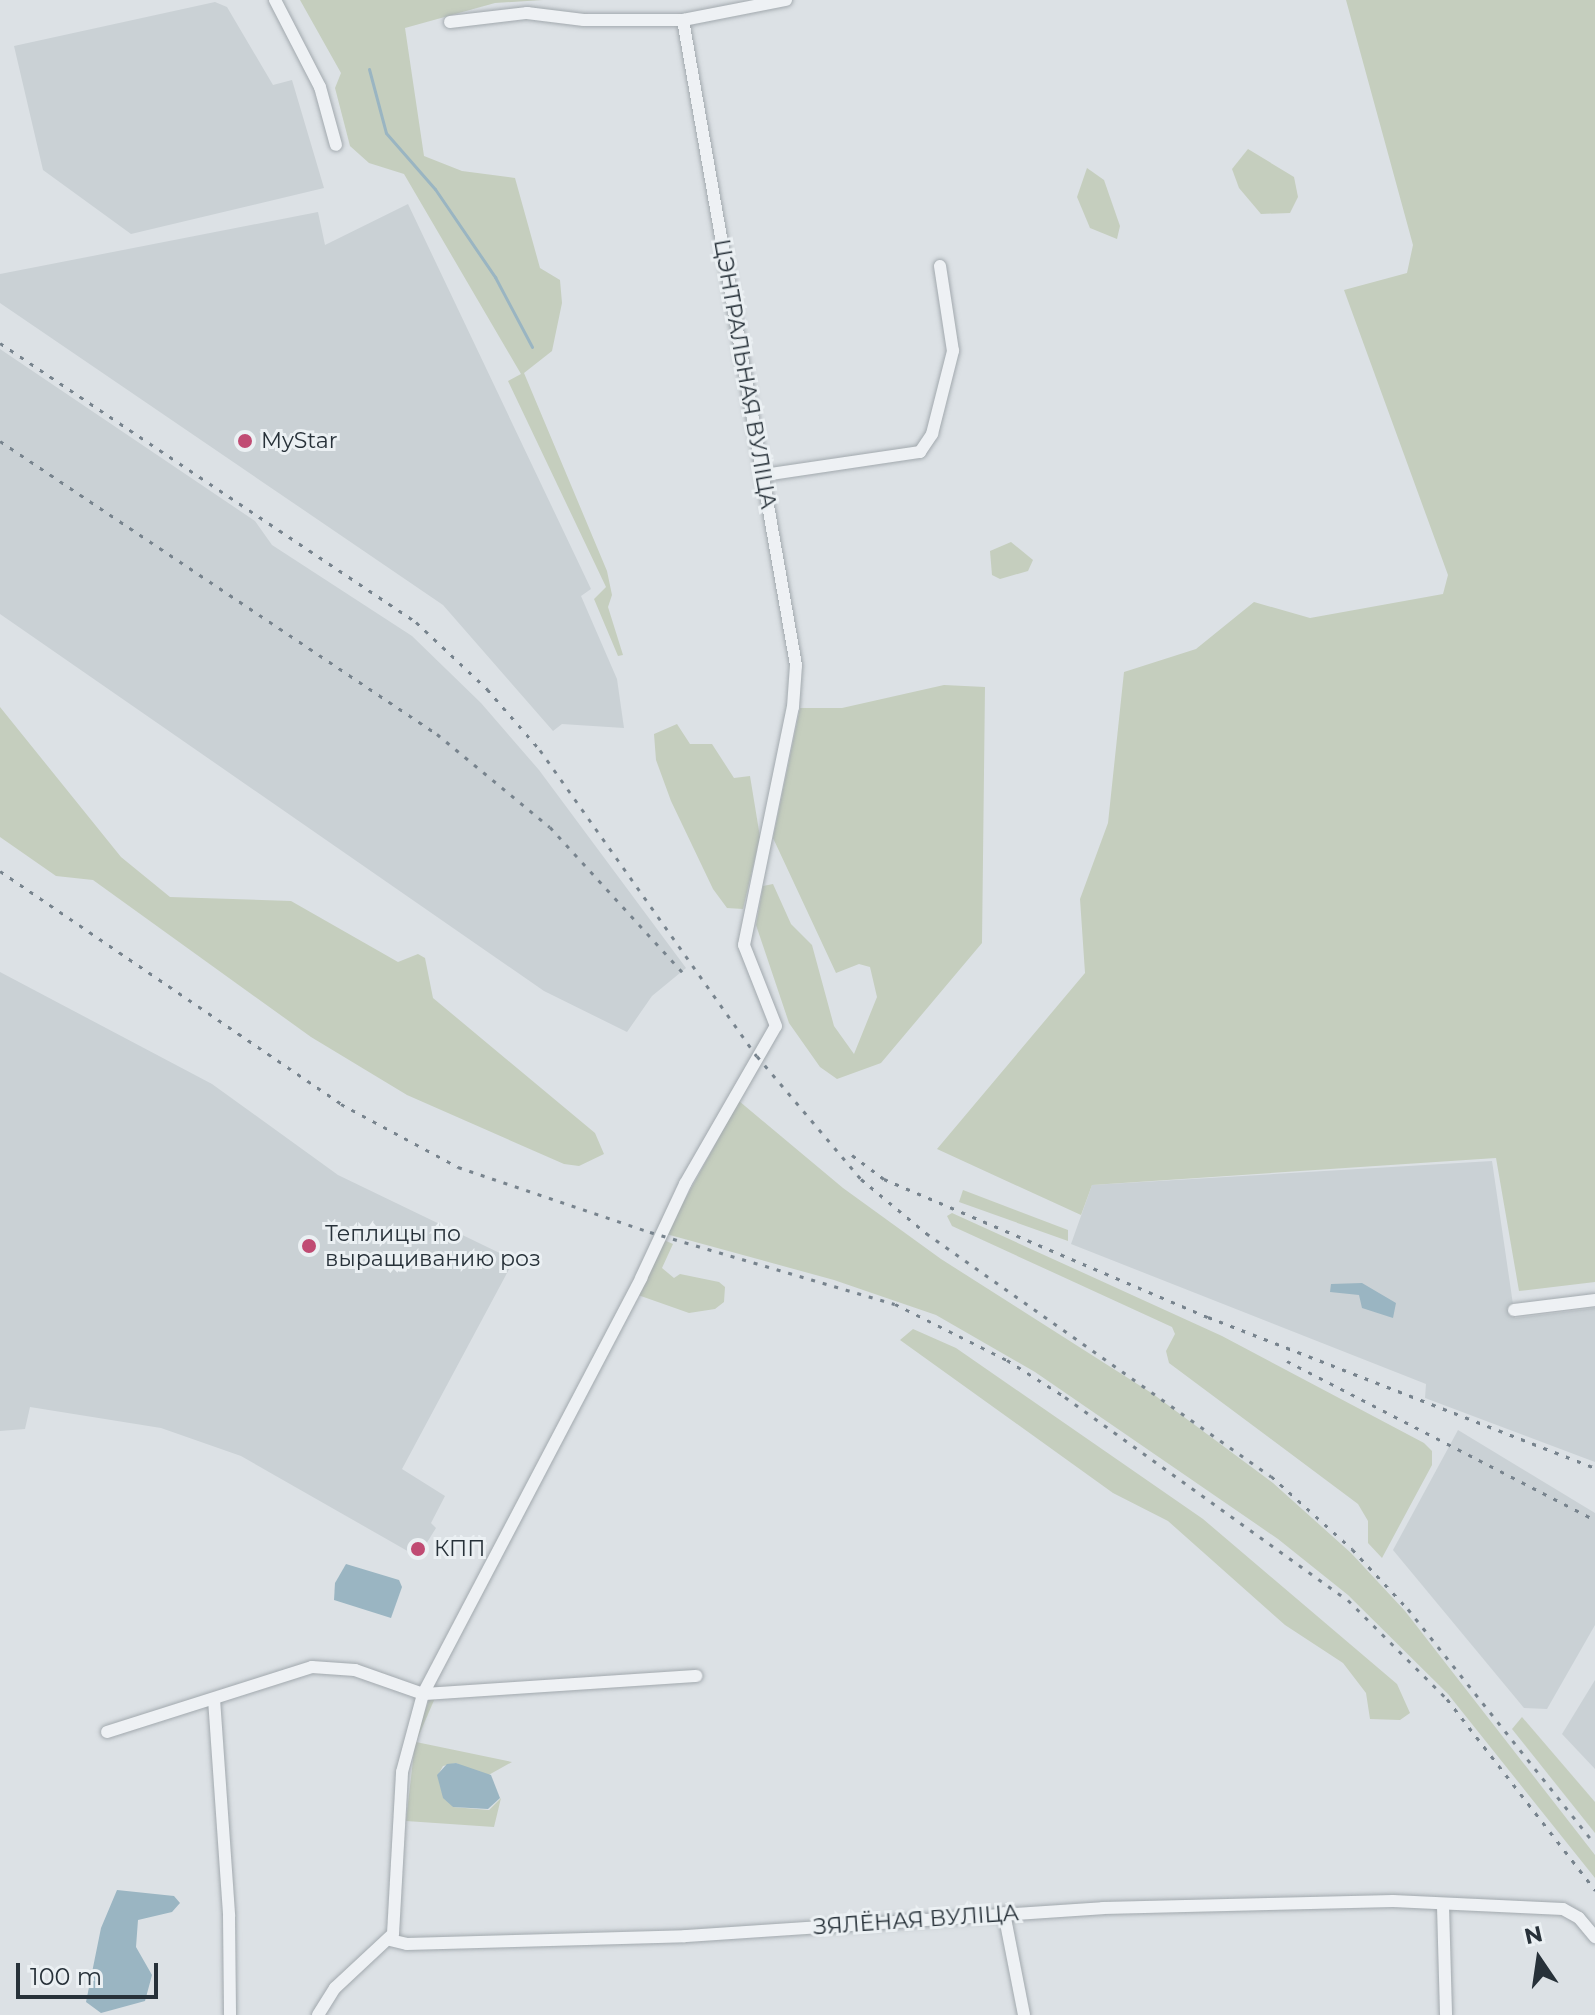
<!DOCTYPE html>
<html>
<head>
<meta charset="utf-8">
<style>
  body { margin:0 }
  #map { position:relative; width:1595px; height:2015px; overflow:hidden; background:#dce1e5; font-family:Montserrat,sans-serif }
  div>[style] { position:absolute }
  .built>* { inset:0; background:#cad1d5 }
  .green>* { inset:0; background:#c5cebe }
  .water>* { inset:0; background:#9ab5c2 }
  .stream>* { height:3px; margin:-1.5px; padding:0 1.5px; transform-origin:1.5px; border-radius:1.5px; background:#9ab5c2 }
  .roads { filter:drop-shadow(0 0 2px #a2a9ae) drop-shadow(0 0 2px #a2a9ae) }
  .minor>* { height:12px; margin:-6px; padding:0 6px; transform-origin:6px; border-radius:6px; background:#eef1f4 }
  .rail>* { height:3px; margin-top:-1.5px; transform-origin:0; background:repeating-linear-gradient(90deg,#77838d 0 4px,transparent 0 12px) }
  .dots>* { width:22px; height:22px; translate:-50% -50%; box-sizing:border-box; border:4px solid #ebf0f3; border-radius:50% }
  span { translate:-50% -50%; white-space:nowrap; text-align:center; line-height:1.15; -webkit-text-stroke:6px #ebf0f3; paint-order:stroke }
  .street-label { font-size:22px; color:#273139 }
  .poi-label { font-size:22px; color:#273139 }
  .left { translate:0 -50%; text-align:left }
  .north { position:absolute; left:1499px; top:1919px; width:80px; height:80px; -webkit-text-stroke:6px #ebf0f3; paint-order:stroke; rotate:347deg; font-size:22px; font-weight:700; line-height:32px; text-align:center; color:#273139 }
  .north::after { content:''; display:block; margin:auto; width:28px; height:36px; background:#273139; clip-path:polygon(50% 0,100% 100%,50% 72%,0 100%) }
  .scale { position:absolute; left:16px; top:1963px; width:142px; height:36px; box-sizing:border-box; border:4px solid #273139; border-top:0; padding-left:10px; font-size:24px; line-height:28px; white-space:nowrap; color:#273139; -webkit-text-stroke:6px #ebf0f3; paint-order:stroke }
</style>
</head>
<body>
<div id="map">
  <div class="built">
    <i style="clip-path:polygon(215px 2px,227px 7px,273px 85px,292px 80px,324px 188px,131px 234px,43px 170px,14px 46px)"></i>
    <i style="clip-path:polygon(408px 204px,591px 589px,581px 596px,617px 679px,624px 728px,562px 724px,553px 731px,443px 605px,0 303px,0 274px,318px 212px,325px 245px)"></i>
    <i style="clip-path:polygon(0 349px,255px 521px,272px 545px,412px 636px,481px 703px,539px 770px,686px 968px,652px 996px,627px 1032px,544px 991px,0 614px)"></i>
    <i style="clip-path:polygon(0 972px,212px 1084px,338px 1175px,514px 1260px,402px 1469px,445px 1496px,431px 1523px,436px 1528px,418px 1557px,241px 1456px,161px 1428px,30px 1407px,25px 1429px,0 1431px)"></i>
    <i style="clip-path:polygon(1492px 1161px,1515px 1318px,1595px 1308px,1595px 1462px,1425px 1398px,1426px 1384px,1071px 1244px,1092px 1185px)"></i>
    <i style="clip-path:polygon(1458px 1430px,1595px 1513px,1595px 1625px,1547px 1709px,1524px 1708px,1393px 1550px)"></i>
    <i style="clip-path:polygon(1595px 1680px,1595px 1769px,1562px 1734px)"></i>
  </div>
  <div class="green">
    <i style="clip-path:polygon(300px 0,543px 0,495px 3px,405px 28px,424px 156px,462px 171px,515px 178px,540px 268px,560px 280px,562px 303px,552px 351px,524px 373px,607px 571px,612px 595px,608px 607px,623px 655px,618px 656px,594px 599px,606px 587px,508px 381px,521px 374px,404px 174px,369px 163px,350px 146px,335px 88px,341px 73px)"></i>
    <i style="clip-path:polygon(1346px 0,1595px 0,1595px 1282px,1519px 1291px,1496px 1158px,1092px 1185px,1081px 1215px,937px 1149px,1085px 973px,1080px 899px,1108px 823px,1124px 672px,1196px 649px,1254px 602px,1310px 618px,1443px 594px,1448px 575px,1344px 290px,1407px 273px,1413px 245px)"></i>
    <i style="clip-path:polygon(1248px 149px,1294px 177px,1298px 197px,1290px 213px,1261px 214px,1239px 188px,1232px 169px)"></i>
    <i style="clip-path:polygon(1087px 168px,1104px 180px,1120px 226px,1117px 239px,1090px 228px,1077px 197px)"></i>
    <i style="clip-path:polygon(1011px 542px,1033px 560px,1028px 571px,1000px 579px,992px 575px,990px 551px)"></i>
    <i style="clip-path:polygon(944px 685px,985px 687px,982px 943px,881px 1063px,837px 1079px,820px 1067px,789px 1023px,756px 925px,763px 886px,773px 884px,791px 924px,812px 945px,834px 1026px,854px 1054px,877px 997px,870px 967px,859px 964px,836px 973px,773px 838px,800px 708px,842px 708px)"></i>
    <i style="clip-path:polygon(0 707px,121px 857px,170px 897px,291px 901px,398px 962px,418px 954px,425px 958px,433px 998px,595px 1133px,604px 1154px,579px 1166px,564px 1164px,407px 1095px,311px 1037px,93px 880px,56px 876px,0 837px)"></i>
    <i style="clip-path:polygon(677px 724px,690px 744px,712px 744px,734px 778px,750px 776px,760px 837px,743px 909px,727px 908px,713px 889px,671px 801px,656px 760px,654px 734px)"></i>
    <i style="clip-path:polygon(739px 1101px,843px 1188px,941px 1259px,1153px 1394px,1273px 1483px,1351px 1553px,1405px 1611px,1595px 1855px,1595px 1878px,1448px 1694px,1348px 1595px,1278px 1539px,1035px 1372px,936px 1315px,834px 1280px,666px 1234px)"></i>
    <i style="clip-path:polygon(963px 1190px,1068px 1230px,1068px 1241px,959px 1202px)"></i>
    <i style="clip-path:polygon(952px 1213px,1222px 1336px,1424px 1443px,1432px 1451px,1432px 1465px,1382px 1558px,1368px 1543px,1368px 1521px,1358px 1504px,1169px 1363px,1166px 1351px,1175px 1334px,1172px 1327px,952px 1226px,947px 1216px)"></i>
    <i style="clip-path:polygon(664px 1240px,673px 1244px,662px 1268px,674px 1278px,680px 1274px,719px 1282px,725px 1287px,724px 1302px,715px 1309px,689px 1313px,638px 1295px)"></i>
    <i style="clip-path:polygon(913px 1329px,956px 1348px,1203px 1519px,1397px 1684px,1410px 1713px,1400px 1720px,1370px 1719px,1366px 1693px,1343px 1663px,1285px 1625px,1168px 1521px,1113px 1493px,900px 1340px)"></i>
    <i style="clip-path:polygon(435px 1698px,416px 1742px,512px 1762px,485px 1777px,456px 1763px,443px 1766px,438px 1775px,453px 1807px,489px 1810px,501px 1798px,494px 1827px,406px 1821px,416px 1734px,429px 1700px)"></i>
    <i style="clip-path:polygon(1522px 1717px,1595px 1802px,1595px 1833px,1512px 1729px)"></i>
  </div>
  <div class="water">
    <i style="clip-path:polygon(1362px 1283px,1396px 1303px,1393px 1318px,1362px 1308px,1359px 1295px,1330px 1292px,1331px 1284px)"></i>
    <i style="clip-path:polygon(346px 1564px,399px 1580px,402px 1587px,391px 1618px,334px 1600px,335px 1583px)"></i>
    <i style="clip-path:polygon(456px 1763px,491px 1775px,500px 1798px,488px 1809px,453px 1807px,443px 1798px,437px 1775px,447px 1764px)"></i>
    <i style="clip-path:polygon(117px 1890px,174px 1896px,180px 1903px,172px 1912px,138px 1920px,136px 1947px,152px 1975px,145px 2001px,101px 2013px,86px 2002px,101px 1928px)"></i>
  </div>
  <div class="stream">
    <i style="left:369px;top:69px;width:66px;rotate:75.1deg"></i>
    <i style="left:386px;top:133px;width:74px;rotate:48.8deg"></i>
    <i style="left:435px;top:189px;width:107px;rotate:55.7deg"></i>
    <i style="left:495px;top:277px;width:79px;rotate:62.1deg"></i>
  </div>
  <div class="roads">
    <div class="minor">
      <i style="left:275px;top:0;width:98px;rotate:62.7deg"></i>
      <i style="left:320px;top:87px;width:60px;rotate:74.6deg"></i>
      <i style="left:450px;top:22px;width:78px;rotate:-6.7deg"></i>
      <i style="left:527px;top:13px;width:57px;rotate:7deg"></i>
      <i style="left:584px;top:20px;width:99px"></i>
      <i style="left:683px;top:20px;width:105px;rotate:-11deg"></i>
      <i style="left:764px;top:475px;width:158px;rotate:-8.4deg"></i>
      <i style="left:920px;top:452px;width:22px;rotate:-56deg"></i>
      <i style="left:932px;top:434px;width:86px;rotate:-75.8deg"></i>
      <i style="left:953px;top:351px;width:86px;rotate:-98.7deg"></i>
      <i style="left:1514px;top:1310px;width:82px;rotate:-7deg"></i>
      <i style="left:214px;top:1699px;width:218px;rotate:86deg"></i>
      <i style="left:229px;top:1916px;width:99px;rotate:89.4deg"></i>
      <i style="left:107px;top:1732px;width:215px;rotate:-17.6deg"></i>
      <i style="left:312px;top:1667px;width:43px;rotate:4deg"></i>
      <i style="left:355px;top:1670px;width:72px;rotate:19.4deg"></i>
      <i style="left:423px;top:1694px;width:274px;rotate:-3.8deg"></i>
      <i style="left:1443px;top:1906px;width:109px;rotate:88.4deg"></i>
      <i style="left:1004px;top:1913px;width:104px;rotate:78.9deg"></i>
      <i style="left:390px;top:1940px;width:17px;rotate:13deg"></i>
      <i style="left:407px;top:1944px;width:278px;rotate:-1.6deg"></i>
      <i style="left:685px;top:1936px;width:419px;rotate:-3.8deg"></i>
      <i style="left:1103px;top:1908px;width:290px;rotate:-1.4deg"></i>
      <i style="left:1393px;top:1901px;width:170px;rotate:2.7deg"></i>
      <i style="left:1563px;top:1909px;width:18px;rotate:29deg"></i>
      <i style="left:1579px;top:1918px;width:25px;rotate:50deg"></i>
      <i style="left:318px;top:2015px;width:32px;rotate:-58deg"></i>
      <i style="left:335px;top:1988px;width:79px;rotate:-43deg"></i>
      <i style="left:393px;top:1934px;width:162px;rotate:-86.8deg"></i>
      <i style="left:402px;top:1772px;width:81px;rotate:-74.9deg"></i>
      <i style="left:423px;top:1694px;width:470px;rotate:-62.3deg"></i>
      <i style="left:641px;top:1278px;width:104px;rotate:-64.9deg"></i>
      <i style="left:685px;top:1184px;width:182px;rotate:-60.1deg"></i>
      <i style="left:776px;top:1026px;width:87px;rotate:-111.6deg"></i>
      <i style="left:744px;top:945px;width:243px;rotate:-78.4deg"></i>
      <i style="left:793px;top:707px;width:42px;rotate:-85.9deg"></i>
      <i style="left:796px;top:665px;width:655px;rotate:-99.94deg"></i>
    </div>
  </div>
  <div class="rail">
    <i style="left:0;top:343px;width:501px;rotate:33.85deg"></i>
    <i style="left:416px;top:622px;width:98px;rotate:43.3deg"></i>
    <i style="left:487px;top:689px;width:81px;rotate:49deg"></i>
    <i style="left:540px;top:750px;width:375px;rotate:54.7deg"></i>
    <i style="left:757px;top:1056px;width:161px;rotate:49.8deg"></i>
    <i style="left:861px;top:1179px;width:85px;rotate:39.7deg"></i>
    <i style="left:926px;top:1233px;width:422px;rotate:35.2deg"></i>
    <i style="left:1271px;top:1476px;width:109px;rotate:42deg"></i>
    <i style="left:1352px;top:1549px;width:82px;rotate:47deg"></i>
    <i style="left:1408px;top:1609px;width:300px;rotate:51.5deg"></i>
    <i style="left:0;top:441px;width:526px;rotate:33.84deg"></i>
    <i style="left:437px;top:734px;width:146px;rotate:39.5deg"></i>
    <i style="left:550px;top:827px;width:203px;rotate:47.6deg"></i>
    <i style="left:0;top:871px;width:413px;rotate:34.3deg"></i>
    <i style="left:341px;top:1104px;width:133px;rotate:28.3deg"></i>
    <i style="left:458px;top:1167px;width:203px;rotate:18.7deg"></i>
    <i style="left:650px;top:1232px;width:255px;rotate:16.4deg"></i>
    <i style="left:895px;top:1304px;width:125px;rotate:26.6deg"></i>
    <i style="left:1007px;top:1360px;width:69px;rotate:32.5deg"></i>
    <i style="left:1065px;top:1397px;width:348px;rotate:35.7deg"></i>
    <i style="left:1348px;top:1600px;width:140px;rotate:45deg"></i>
    <i style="left:1447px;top:1699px;width:242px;rotate:52.2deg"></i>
    <i style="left:852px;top:1155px;width:40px;rotate:37deg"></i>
    <i style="left:884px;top:1179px;width:352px;rotate:23.1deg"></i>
    <i style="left:1208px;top:1317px;width:415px;rotate:21.3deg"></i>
    <i style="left:1287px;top:1361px;width:347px;rotate:27.3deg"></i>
  </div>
  <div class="dots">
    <i style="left:245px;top:441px;background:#c04b73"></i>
    <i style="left:309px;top:1246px;background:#c04b73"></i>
    <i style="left:418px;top:1549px;background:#c04b73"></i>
  </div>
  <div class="street-label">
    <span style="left:745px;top:374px;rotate:80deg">ЦЭНТРАЛЬНАЯ ВУЛІЦА</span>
    <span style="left:916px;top:1920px;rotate:-4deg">ЗЯЛЁНАЯ ВУЛІЦА</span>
  </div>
  <div class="poi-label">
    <span class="left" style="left:261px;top:441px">MyStar</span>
    <span class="left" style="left:325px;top:1246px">Теплицы по<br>выращиванию роз</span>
    <span class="left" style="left:434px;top:1549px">КПП</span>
  </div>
  <div class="north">N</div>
  <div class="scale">100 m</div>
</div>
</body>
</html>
